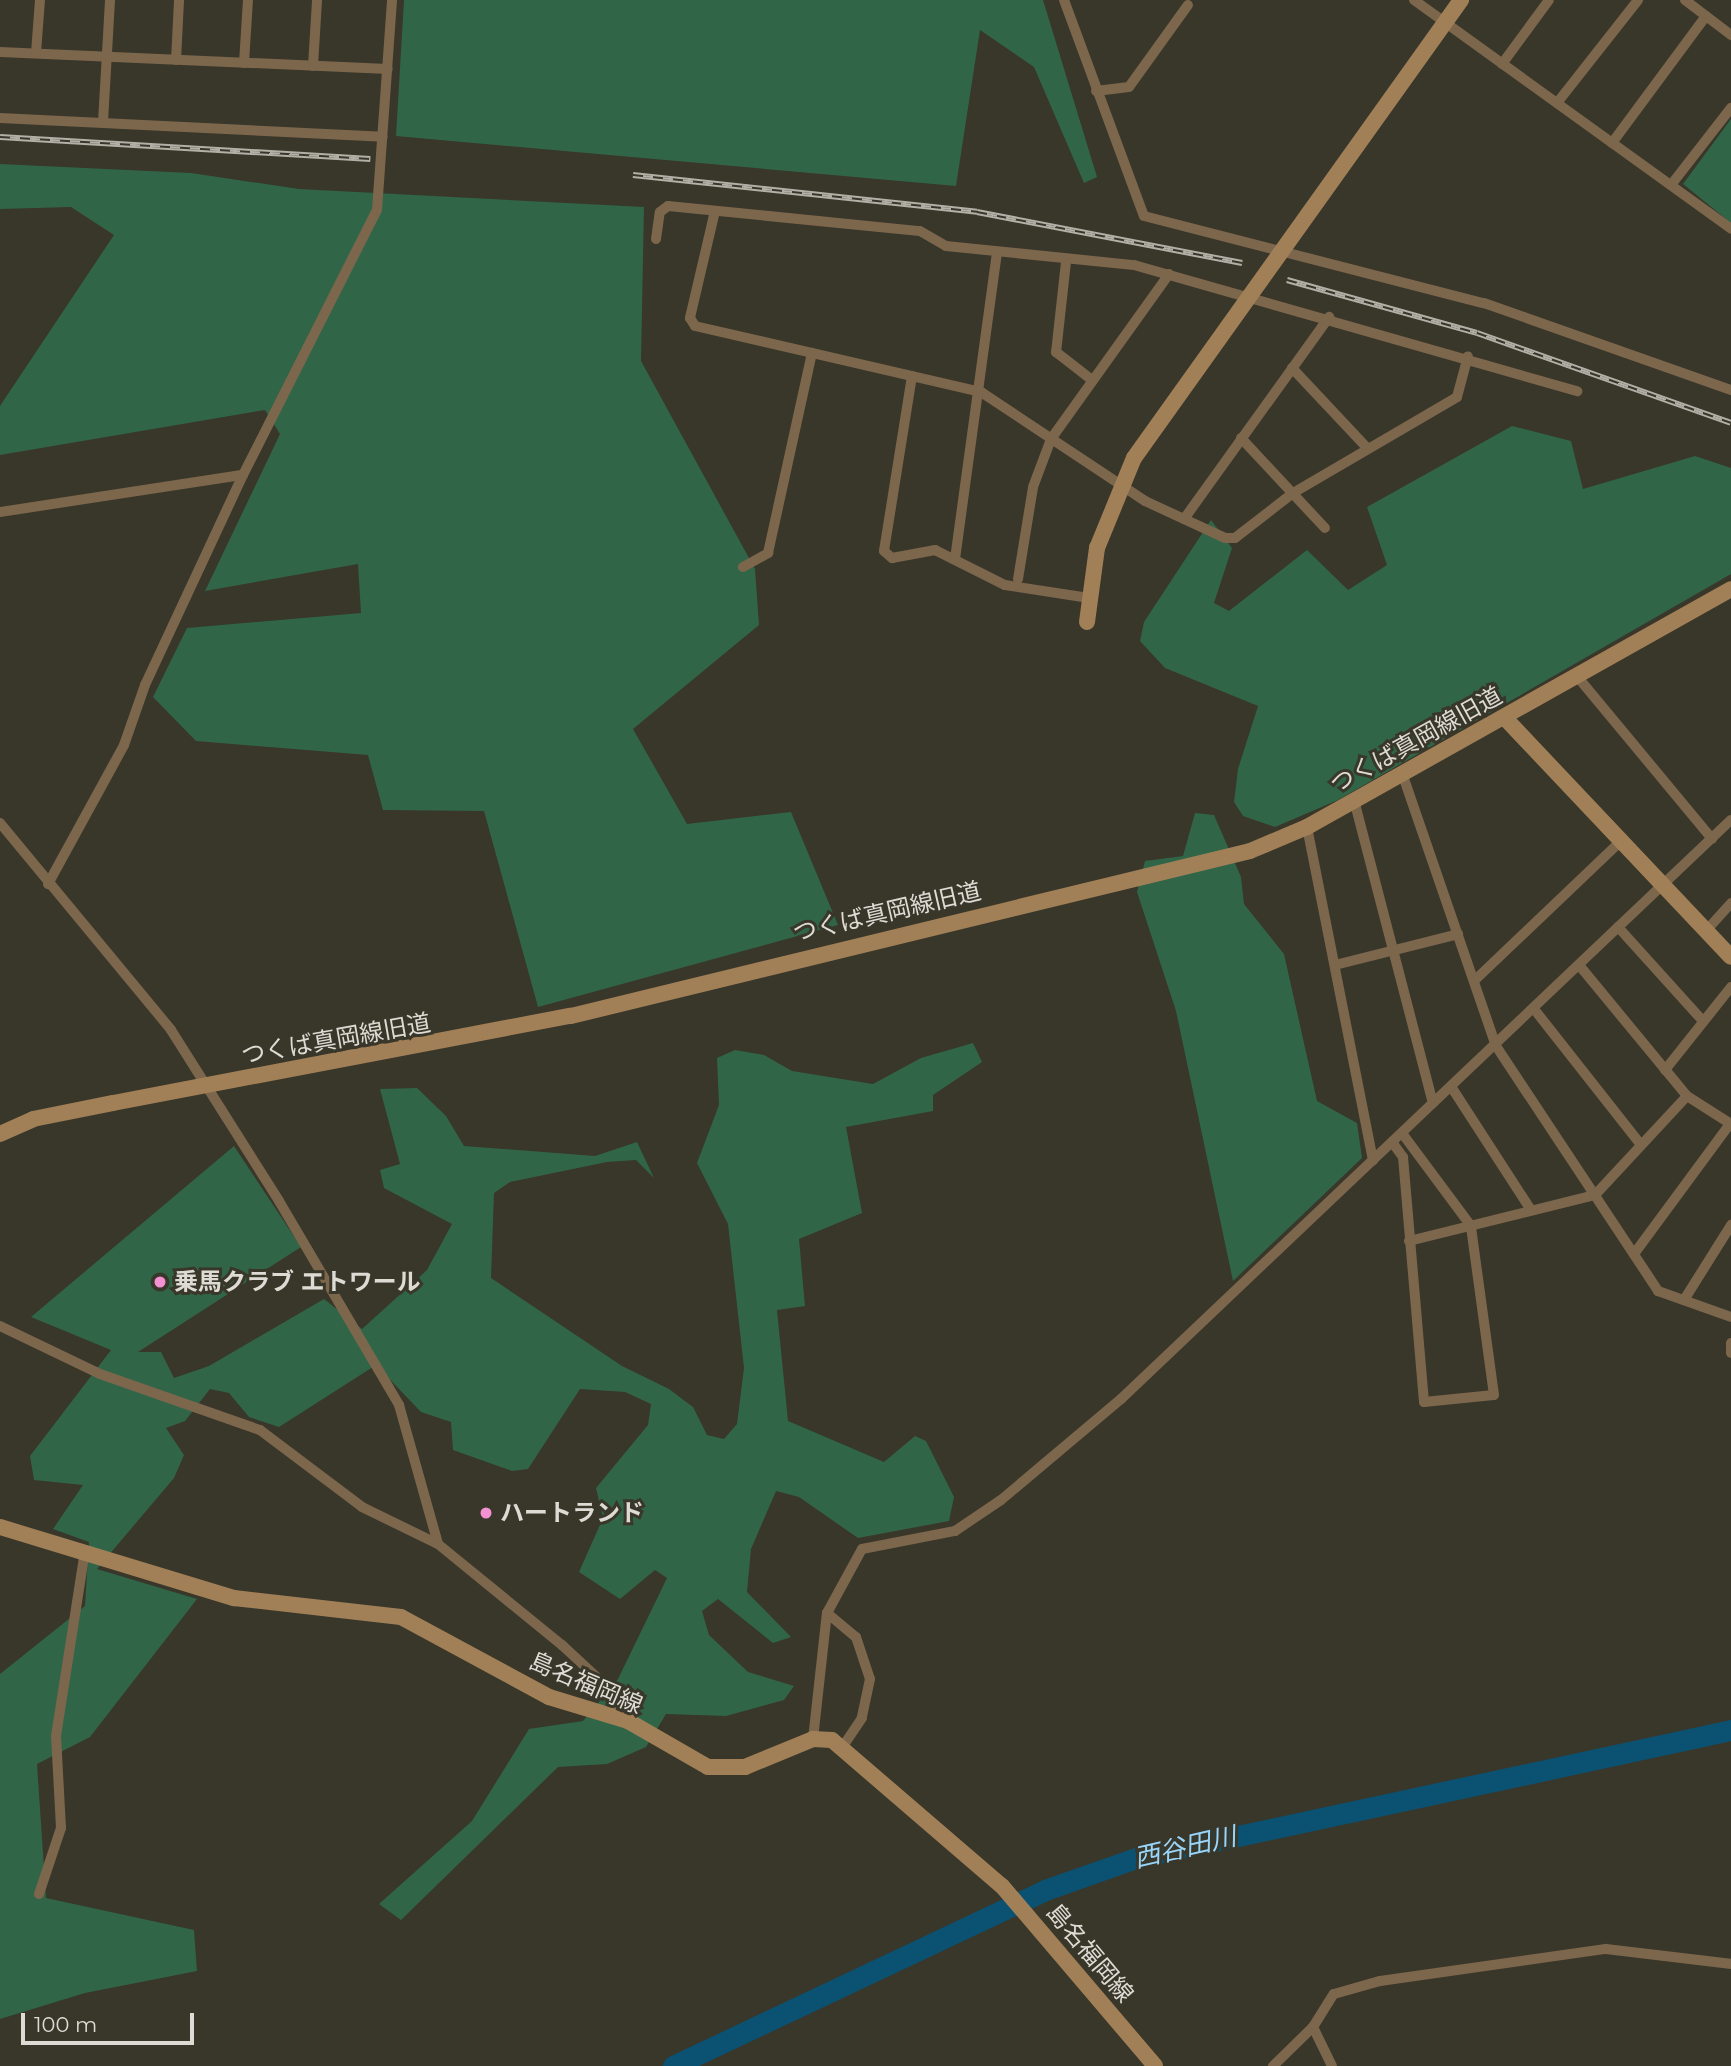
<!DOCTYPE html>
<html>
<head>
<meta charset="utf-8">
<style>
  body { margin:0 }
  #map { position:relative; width:1731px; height:2066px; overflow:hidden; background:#39362a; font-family:Montserrat,"Noto Sans JP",sans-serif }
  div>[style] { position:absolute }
  .green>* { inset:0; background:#316548 }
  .river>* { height:21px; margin:-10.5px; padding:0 10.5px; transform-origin:10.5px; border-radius:10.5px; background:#0b5272 }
  .street>* { height:10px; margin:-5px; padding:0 5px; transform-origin:5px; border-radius:5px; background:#7c664c }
  .secondary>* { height:16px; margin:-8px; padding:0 8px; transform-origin:8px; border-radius:8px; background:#a28057 }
  .rail>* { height:6px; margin-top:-3px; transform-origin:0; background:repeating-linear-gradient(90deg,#39362a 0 10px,#b2b0a7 0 20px); box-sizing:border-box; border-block:2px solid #b2b0a7 }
  .dots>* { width:19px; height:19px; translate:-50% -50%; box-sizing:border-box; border:4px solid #39362a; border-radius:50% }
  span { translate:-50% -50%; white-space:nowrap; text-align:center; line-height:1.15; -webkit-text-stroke:6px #39362a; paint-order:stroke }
  .street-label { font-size:24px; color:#dddbd4 }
  .poi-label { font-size:24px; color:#dddbd4; font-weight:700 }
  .left { translate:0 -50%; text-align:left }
  .water-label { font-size:26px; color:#98d5f9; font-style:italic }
  .scale { position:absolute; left:21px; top:2013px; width:173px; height:32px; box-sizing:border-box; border:4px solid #dddbd4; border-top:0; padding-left:9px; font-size:21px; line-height:24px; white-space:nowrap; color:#dddbd4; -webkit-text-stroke:5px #39362a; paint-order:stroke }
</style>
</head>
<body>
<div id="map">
  <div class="green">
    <i style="clip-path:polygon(404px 0,1043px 0,1097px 177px,1084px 183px,1034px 67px,980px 30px,956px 186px,396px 136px)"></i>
    <i style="clip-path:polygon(1731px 119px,1731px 223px,1683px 184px)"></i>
    <i style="clip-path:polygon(0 164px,191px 173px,299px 189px,644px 207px,641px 361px,755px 569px,759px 625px,633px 729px,687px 824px,791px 812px,838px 925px,538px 1007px,484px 811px,383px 810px,368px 755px,196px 741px,153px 697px,187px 628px,361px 613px,358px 564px,205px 591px,280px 434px,265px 410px,0 455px,0 406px,114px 235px,71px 207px,0 209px)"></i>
    <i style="clip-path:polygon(1512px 426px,1571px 441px,1583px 489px,1695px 456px,1731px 468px,1731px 574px,1338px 800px,1275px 827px,1243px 816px,1234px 802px,1238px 769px,1258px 706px,1165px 668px,1140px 641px,1144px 622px,1211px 520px,1232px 548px,1214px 603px,1229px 611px,1307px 550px,1348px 590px,1387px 565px,1367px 507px)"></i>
    <i style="clip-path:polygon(1195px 813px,1214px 815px,1241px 877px,1244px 904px,1284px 954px,1317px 1101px,1357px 1123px,1362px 1158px,1233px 1281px,1176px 1011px,1137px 892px,1145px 861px,1183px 856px)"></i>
    <i style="clip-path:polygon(973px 1043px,982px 1062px,933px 1095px,933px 1111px,846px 1127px,862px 1213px,799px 1239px,805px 1306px,777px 1310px,788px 1421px,884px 1462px,915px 1436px,926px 1441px,954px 1497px,949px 1521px,858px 1538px,799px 1497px,776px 1491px,751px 1549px,747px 1592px,791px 1637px,773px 1643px,718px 1599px,702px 1611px,709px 1635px,748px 1672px,794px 1686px,784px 1700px,726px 1716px,666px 1714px,646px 1747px,607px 1764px,558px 1767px,401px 1920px,379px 1904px,472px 1821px,529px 1729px,583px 1721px,618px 1679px,667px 1578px,655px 1570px,620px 1599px,579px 1572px,603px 1518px,596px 1488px,648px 1425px,651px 1404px,625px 1392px,580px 1389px,528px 1469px,512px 1471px,453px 1450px,451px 1422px,421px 1412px,376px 1365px,279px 1427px,249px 1417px,229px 1393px,210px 1389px,185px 1421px,166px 1428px,184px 1455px,174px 1478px,97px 1569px,197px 1599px,90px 1737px,37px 1764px,46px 1898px,194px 1930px,197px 1971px,85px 1993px,0 2019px,0 1674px,85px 1606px,89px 1542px,53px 1529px,83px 1485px,34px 1480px,30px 1456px,111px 1350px,31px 1317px,234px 1146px,301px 1247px,138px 1352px,161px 1352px,174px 1378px,209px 1366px,324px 1299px,362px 1329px,427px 1270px,452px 1224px,384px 1188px,380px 1170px,400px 1164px,380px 1089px,417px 1088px,446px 1116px,464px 1146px,595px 1156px,637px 1142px,654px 1178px,636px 1160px,607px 1162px,510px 1182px,494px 1193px,491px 1278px,622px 1366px,669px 1389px,693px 1407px,707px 1435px,724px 1439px,737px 1424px,744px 1368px,728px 1224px,697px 1163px,719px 1105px,717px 1058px,735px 1050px,764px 1055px,792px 1071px,873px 1084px,921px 1058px)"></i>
  </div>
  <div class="river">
    <i style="left:673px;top:2066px;width:412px;rotate:-25.3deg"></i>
    <i style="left:1045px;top:1890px;width:96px;rotate:-19.4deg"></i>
    <i style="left:1136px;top:1858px;width:609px;rotate:-12.14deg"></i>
  </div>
  <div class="street">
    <i style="left:1064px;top:0;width:230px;rotate:69.7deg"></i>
    <i style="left:1144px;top:216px;width:351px;rotate:14.4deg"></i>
    <i style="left:1484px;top:303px;width:262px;rotate:19.4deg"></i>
    <i style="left:1414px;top:0;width:391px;rotate:35.8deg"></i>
    <i style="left:1685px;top:0;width:58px;rotate:37.3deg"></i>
    <i style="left:0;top:52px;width:388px;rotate:2.5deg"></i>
    <i style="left:36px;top:53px;width:53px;rotate:-85.7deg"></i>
    <i style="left:176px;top:60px;width:60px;rotate:-87.1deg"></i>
    <i style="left:244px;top:63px;width:63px;rotate:-86.4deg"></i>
    <i style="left:1502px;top:64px;width:79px;rotate:-53.7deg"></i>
    <i style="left:313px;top:66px;width:66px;rotate:-86.5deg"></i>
    <i style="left:1096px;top:91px;width:33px;rotate:-7deg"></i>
    <i style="left:1129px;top:87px;width:101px;rotate:-54.3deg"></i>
    <i style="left:1557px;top:103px;width:131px;rotate:-51.8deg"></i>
    <i style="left:0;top:118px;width:383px;rotate:2.8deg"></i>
    <i style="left:103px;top:122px;width:122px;rotate:-86.7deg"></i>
    <i style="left:1612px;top:143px;width:158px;rotate:-53.5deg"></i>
    <i style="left:1671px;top:185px;width:98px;rotate:-52.1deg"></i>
    <i style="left:715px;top:211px;width:110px;rotate:103.2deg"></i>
    <i style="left:690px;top:318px;width:9px;rotate:58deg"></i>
    <i style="left:695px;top:326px;width:294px;rotate:13deg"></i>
    <i style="left:981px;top:392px;width:197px;rotate:33.6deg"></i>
    <i style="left:1145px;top:501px;width:88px;rotate:24.8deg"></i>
    <i style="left:1225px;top:538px;width:10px"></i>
    <i style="left:1235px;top:538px;width:73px;rotate:-37.8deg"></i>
    <i style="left:1293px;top:493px;width:190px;rotate:-30.3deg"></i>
    <i style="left:1457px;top:397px;width:42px;rotate:-75deg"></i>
    <i style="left:656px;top:239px;width:27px;rotate:-82deg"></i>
    <i style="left:660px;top:212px;width:10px;rotate:-37deg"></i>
    <i style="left:668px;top:206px;width:253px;rotate:5.7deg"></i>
    <i style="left:920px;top:231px;width:30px;rotate:30deg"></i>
    <i style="left:946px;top:246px;width:189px;rotate:5.8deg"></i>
    <i style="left:1134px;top:265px;width:461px;rotate:15.9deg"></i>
    <i style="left:1066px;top:262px;width:91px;rotate:96.3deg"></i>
    <i style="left:1056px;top:352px;width:46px;rotate:37.9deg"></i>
    <i style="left:1292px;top:368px;width:111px;rotate:46.8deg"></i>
    <i style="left:912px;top:376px;width:177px;rotate:99.1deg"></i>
    <i style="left:884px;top:551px;width:11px;rotate:41deg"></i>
    <i style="left:892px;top:558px;width:44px;rotate:-10.5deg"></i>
    <i style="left:935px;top:550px;width:78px;rotate:26.6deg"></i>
    <i style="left:1005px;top:585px;width:85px;rotate:8.8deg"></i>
    <i style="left:1241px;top:438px;width:123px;rotate:47deg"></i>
    <i style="left:0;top:512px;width:246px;rotate:-8.7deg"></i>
    <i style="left:1184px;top:519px;width:249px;rotate:-54.3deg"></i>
    <i style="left:955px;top:559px;width:308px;rotate:-82.2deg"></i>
    <i style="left:743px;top:567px;width:29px;rotate:-29deg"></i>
    <i style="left:768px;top:553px;width:205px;rotate:-77.6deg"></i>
    <i style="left:1018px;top:579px;width:93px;rotate:-80.7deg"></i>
    <i style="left:1033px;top:487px;width:51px;rotate:-69.4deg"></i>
    <i style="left:1051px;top:439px;width:203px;rotate:-54.4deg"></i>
    <i style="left:1576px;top:675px;width:213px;rotate:50.3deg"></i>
    <i style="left:1402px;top:773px;width:289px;rotate:71deg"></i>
    <i style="left:1496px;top:1046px;width:294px;rotate:56.5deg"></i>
    <i style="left:1658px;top:1291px;width:77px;rotate:19.6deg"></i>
    <i style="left:1354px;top:800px;width:313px;rotate:75.4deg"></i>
    <i style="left:0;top:823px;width:268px;rotate:50.4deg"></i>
    <i style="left:171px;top:1030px;width:202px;rotate:57.7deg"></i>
    <i style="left:279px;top:1201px;width:237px;rotate:59.5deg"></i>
    <i style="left:399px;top:1405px;width:144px;rotate:74.3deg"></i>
    <i style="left:1307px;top:827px;width:340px;rotate:78.8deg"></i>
    <i style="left:48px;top:884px;width:158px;rotate:-61.3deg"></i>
    <i style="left:124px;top:745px;width:64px;rotate:-70.7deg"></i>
    <i style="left:145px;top:685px;width:232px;rotate:-65deg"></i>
    <i style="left:243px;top:475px;width:297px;rotate:-63.2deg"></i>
    <i style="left:377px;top:210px;width:211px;rotate:-85.9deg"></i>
    <i style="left:1618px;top:927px;width:127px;rotate:47.9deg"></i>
    <i style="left:1705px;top:932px;width:39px;rotate:-48deg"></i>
    <i style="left:1335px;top:965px;width:127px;rotate:-14.1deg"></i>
    <i style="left:1579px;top:965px;width:170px;rotate:50.5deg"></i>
    <i style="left:1687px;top:1096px;width:52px;rotate:32.5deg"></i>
    <i style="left:1475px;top:980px;width:202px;rotate:-43.6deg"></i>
    <i style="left:1534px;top:1009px;width:173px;rotate:51.8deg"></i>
    <i style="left:1665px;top:1070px;width:106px;rotate:-51.5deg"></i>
    <i style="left:1452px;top:1088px;width:145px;rotate:57.1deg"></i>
    <i style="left:1392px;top:1142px;width:19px;rotate:54deg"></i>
    <i style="left:1403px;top:1157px;width:246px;rotate:85.1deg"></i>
    <i style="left:1424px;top:1402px;width:70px;rotate:-5.7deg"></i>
    <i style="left:1494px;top:1395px;width:171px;rotate:-97.8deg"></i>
    <i style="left:1471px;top:1226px;width:116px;rotate:-126.6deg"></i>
    <i style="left:1409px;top:1241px;width:192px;rotate:-13.9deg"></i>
    <i style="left:1595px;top:1195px;width:135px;rotate:-47.1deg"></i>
    <i style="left:1634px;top:1254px;width:162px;rotate:-53.6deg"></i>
    <i style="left:1684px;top:1300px;width:89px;rotate:-57.9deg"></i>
    <i style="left:0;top:1326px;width:111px;rotate:25.6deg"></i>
    <i style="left:100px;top:1374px;width:170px;rotate:19.3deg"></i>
    <i style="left:260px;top:1430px;width:128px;rotate:37deg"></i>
    <i style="left:362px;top:1507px;width:85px;rotate:26deg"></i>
    <i style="left:438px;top:1544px;width:160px;rotate:39.2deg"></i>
    <i style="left:562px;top:1645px;width:59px;rotate:42.9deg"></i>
    <i style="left:605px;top:1685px;width:43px;rotate:57.4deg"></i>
    <i style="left:1731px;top:1343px;width:10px;rotate:90deg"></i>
    <i style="left:827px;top:1613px;width:38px;rotate:40deg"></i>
    <i style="left:856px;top:1637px;width:44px;rotate:71.6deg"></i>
    <i style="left:870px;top:1679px;width:40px;rotate:102deg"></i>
    <i style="left:862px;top:1718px;width:34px;rotate:124deg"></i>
    <i style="left:813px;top:1739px;width:127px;rotate:-83.7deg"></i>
    <i style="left:827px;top:1613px;width:73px;rotate:-61.3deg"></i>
    <i style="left:862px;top:1549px;width:95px;rotate:-11deg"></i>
    <i style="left:955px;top:1531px;width:55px;rotate:-34deg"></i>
    <i style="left:1001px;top:1500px;width:157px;rotate:-40.1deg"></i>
    <i style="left:1121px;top:1399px;width:841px;rotate:-43.51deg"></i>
    <i style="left:39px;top:1894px;width:70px;rotate:-71.6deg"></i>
    <i style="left:61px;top:1828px;width:92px;rotate:-93.1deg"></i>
    <i style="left:56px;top:1736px;width:187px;rotate:-81.1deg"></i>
    <i style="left:1313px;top:2027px;width:43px;rotate:64deg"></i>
    <i style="left:1273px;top:2066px;width:56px;rotate:-44.3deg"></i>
    <i style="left:1313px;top:2027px;width:39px;rotate:-58deg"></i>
    <i style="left:1334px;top:1994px;width:48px;rotate:-15.8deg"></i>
    <i style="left:1380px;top:1981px;width:228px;rotate:-8.1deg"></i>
    <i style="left:1606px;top:1949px;width:126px;rotate:6.8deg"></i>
  </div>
  <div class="secondary">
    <i style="left:1087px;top:622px;width:75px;rotate:-82.3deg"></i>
    <i style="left:1097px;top:548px;width:97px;rotate:-67.7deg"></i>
    <i style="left:1134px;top:458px;width:563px;rotate:-54.47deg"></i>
    <i style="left:1504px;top:717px;width:330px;rotate:46.6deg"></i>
    <i style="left:0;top:1134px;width:36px;rotate:-24deg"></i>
    <i style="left:33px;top:1119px;width:82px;rotate:-11.3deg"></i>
    <i style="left:113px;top:1103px;width:466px;rotate:-10.8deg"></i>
    <i style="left:571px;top:1016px;width:699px;rotate:-13.66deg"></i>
    <i style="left:1250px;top:851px;width:62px;rotate:-22.8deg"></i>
    <i style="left:1307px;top:827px;width:486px;rotate:-29.3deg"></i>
    <i style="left:0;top:1527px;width:245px;rotate:16.9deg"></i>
    <i style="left:234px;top:1598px;width:168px;rotate:6.5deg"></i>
    <i style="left:401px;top:1617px;width:168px;rotate:28.4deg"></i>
    <i style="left:549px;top:1697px;width:83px;rotate:16.9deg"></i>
    <i style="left:628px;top:1721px;width:92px;rotate:29.9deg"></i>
    <i style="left:708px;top:1767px;width:37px"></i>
    <i style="left:745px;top:1767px;width:74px;rotate:-22.4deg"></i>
    <i style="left:813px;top:1739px;width:19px;rotate:3deg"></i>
    <i style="left:832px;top:1740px;width:224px;rotate:40.7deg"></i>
    <i style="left:1002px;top:1886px;width:236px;rotate:49.6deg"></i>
  </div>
  <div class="rail">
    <i style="left:0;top:137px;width:371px;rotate:3.4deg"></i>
    <i style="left:633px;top:175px;width:346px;rotate:6.1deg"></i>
    <i style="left:977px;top:212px;width:270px;rotate:10.9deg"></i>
    <i style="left:1287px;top:280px;width:197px;rotate:15.6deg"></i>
    <i style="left:1477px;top:333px;width:269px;rotate:19.5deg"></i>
  </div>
  <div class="dots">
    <i style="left:160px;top:1282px;background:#f491d3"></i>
    <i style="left:486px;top:1513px;background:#f491d3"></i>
  </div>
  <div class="street-label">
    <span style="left:1416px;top:740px;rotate:-29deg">つくば真岡線旧道</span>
    <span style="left:887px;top:912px;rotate:-13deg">つくば真岡線旧道</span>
    <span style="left:336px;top:1039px;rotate:-10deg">つくば真岡線旧道</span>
    <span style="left:586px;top:1683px;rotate:23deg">島名福岡線</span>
    <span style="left:1090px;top:1953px;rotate:50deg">島名福岡線</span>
  </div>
  <div class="poi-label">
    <span class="left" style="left:174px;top:1282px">乗馬クラブ エトワール</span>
    <span class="left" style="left:500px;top:1513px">ハートランド</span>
  </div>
  <div class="water-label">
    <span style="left:1185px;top:1848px;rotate:-13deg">西谷田川</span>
  </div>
  <div class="scale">100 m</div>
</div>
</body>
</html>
